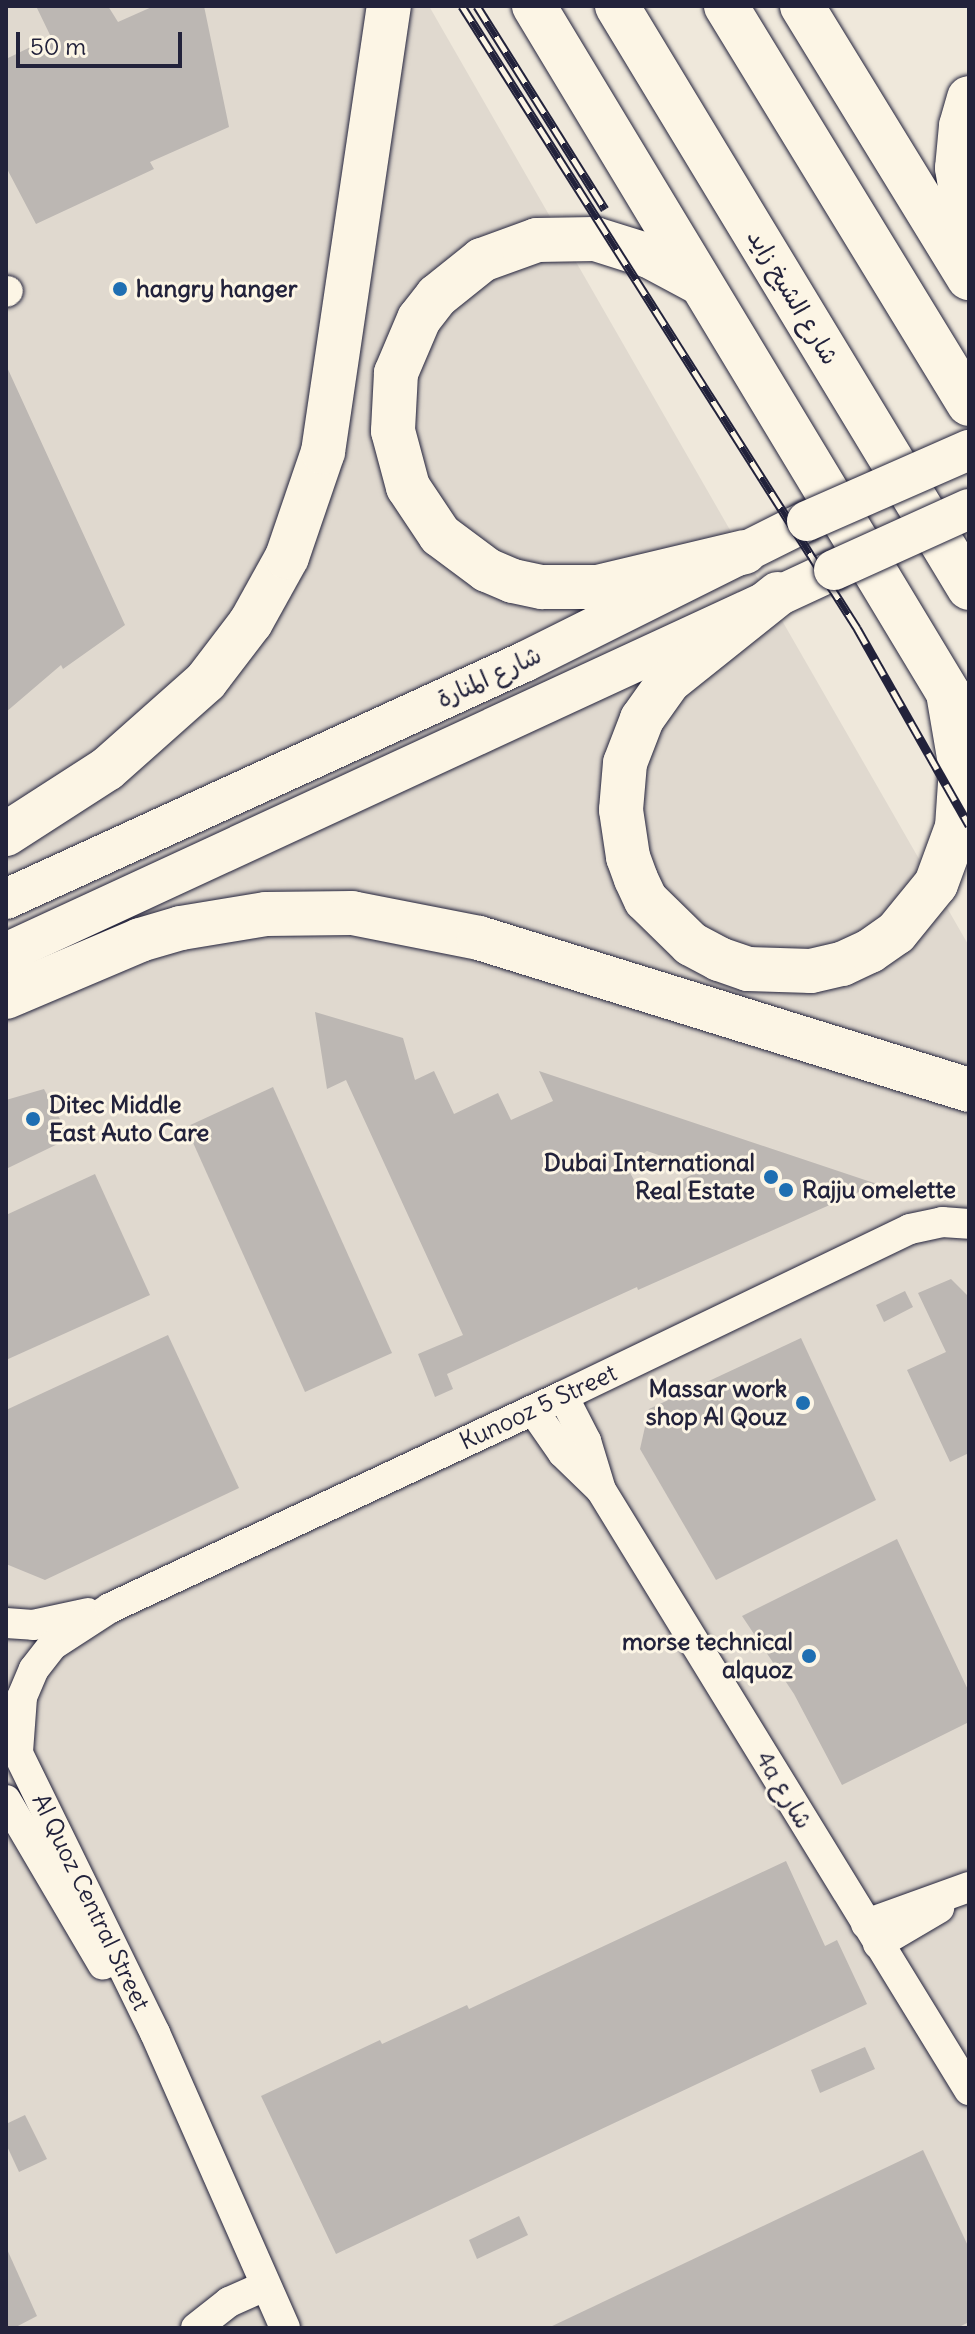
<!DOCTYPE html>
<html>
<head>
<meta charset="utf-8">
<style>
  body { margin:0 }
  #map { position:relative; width:975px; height:2334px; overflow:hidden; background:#efe8db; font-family:Delius,"Playpen Sans Arabic",sans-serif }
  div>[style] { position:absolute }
  .built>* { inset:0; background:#e0d9cf }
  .building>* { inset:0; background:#bcb7b3 }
  .roads { filter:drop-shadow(0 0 2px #22223b) drop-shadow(0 0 2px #22223b) }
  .minor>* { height:30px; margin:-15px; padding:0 15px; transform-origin:15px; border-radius:15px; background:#fcf5e5 }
  .major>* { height:40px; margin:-20px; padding:0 20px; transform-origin:20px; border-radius:20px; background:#fcf5e5 }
  .highway>* { height:44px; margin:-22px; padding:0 22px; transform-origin:22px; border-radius:22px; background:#fcf5e5 }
  .rail>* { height:9px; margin-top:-4.5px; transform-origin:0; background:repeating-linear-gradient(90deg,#fcf5e5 0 18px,#22223b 0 36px); box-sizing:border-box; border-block:2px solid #22223b }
  .bridges { filter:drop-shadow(0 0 2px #22223b) drop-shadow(0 0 2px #22223b) }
  .major-bridge>* { height:40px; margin:-20px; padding:0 20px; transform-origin:20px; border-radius:20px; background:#fcf5e5 }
  .dots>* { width:22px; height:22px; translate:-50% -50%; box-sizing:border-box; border:4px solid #fcf5e5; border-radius:50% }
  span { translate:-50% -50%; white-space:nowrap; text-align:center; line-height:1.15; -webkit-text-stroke:6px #fcf5e5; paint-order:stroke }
  .poi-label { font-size:24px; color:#22223b; font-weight:700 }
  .left { translate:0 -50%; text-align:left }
  .right { translate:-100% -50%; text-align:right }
  .street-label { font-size:24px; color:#22223b }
  .frame { position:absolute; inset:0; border:8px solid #22223b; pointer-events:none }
  .scale { position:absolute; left:16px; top:32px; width:166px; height:36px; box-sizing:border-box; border:4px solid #22223b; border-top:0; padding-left:10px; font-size:24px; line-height:28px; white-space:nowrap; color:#22223b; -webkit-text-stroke:6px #fcf5e5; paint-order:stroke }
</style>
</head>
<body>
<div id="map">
  <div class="built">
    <i style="clip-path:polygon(6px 6px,429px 6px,969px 946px,969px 2328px,6px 2328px)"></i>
  </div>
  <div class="building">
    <i style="clip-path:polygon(36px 6px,108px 6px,118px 22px,154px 6px,204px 6px,229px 127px,150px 162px,154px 169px,36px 224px,6px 167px,6px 59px,51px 37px)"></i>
    <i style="clip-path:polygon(6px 365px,125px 625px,63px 669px,61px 665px,6px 712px)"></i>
    <i style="clip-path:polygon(evenodd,315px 1012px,403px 1038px,415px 1080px,434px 1071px,454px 1114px,498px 1093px,511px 1120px,553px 1101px,539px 1071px,877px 1184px,638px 1290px,637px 1287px,447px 1374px,453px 1389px,435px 1397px,418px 1354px,463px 1335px,346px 1080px,327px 1089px,315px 1012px,647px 1151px,701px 1170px,644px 1199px,626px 1165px,647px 1151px)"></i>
    <i style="clip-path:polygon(273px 1087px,392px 1353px,305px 1392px,186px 1127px)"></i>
    <i style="clip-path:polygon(44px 1089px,70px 1138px,6px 1169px,6px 1100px)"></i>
    <i style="clip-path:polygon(95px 1174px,150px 1295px,6px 1360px,6px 1215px)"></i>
    <i style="clip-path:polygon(951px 1279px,969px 1297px,969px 1453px,950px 1462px,907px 1370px,946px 1352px,918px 1293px)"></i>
    <i style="clip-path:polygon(905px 1291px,913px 1307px,884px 1322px,876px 1305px)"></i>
    <i style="clip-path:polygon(168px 1335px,239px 1488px,45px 1580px,6px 1564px,6px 1410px)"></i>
    <i style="clip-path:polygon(801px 1338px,876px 1500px,716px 1580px,640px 1449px,649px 1409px)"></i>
    <i style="clip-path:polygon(897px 1539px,969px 1692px,969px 1722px,842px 1785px,794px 1694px,742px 1616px)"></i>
    <i style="clip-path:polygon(786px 1861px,825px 1946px,837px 1940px,867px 2004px,336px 2254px,261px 2096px,380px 2040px,382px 2044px,467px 2005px,469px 2009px)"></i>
    <i style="clip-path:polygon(865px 2047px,875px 2069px,820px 2093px,811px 2070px)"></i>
    <i style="clip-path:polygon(25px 2115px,47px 2159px,19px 2172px,6px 2144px,6px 2124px)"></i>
    <i style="clip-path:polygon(923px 2150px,969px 2248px,969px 2322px,957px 2328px,548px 2328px)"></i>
    <i style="clip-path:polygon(519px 2216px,528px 2235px,477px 2259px,469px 2240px)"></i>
    <i style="clip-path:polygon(6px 2247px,37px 2316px,14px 2328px,6px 2328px)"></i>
  </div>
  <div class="roads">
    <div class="minor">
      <i style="left:6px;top:292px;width:2px;rotate:-27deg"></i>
      <i style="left:563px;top:1396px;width:51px;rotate:62.9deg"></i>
      <i style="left:586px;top:1441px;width:51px;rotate:73deg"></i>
      <i style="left:601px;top:1490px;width:704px;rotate:58.48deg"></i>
      <i style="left:533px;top:1410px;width:52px;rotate:55.1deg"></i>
      <i style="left:563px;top:1453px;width:50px;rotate:44.2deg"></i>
      <i style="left:6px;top:1623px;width:27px;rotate:4deg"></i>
      <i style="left:33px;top:1625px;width:56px;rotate:-12.3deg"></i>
      <i style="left:9px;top:1735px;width:332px;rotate:63.9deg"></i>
      <i style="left:155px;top:2033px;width:322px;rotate:66.2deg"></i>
      <i style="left:18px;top:1752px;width:55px;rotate:-85.8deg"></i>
      <i style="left:22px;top:1697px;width:30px;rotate:-67deg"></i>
      <i style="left:34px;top:1669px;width:31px;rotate:-52deg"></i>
      <i style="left:53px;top:1645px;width:68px;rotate:-33deg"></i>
      <i style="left:110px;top:1608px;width:500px;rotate:-25.08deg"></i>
      <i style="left:563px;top:1396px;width:385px;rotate:-25.7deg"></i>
      <i style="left:910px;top:1229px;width:33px;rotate:-12deg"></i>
      <i style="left:942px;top:1222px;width:27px;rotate:4deg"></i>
      <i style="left:6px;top:1800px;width:191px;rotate:59.5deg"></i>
      <i style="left:866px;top:1924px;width:109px;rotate:-19.8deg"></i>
      <i style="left:878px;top:1944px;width:71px;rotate:-30.5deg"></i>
      <i style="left:196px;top:2328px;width:42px;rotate:-38.2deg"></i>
      <i style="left:229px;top:2302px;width:39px;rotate:-24deg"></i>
    </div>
    <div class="major">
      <i style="left:6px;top:899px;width:570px;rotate:-24.59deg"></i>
      <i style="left:524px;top:662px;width:316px;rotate:-26.5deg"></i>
      <i style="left:6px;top:953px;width:912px;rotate:-24.82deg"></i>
    </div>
    <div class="highway">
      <i style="left:534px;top:6px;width:833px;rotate:58.91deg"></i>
      <i style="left:617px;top:6px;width:680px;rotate:58.83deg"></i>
      <i style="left:726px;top:6px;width:466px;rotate:58.6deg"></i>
      <i style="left:802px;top:6px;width:319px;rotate:58.5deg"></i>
      <i style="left:969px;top:98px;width:29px;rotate:106deg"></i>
      <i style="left:961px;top:126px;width:42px;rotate:95.4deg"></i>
      <i style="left:957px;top:168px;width:71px;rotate:80.3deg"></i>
      <i style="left:698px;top:282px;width:55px;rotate:-152deg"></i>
      <i style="left:649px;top:256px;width:57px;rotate:-162.5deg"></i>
      <i style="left:595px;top:239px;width:58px;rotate:179deg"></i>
      <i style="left:537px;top:240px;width:59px;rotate:160deg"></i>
      <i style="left:482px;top:260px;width:58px;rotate:141.3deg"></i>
      <i style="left:437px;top:296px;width:29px;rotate:128deg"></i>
      <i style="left:419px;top:319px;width:59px;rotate:113.1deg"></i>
      <i style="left:396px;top:373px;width:58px;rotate:93deg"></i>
      <i style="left:393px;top:431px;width:58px;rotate:75deg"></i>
      <i style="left:408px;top:487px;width:58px;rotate:56.3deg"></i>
      <i style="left:440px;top:535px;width:59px;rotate:36.7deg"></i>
      <i style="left:487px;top:570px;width:28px;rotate:23deg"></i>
      <i style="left:513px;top:581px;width:30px;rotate:12deg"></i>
      <i style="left:542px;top:587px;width:56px"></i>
      <i style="left:598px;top:587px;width:151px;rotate:-13.4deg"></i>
      <i style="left:778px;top:594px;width:139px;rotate:141.4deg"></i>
      <i style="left:669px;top:681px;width:47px;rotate:125.4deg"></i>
      <i style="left:642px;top:719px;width:47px;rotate:111.1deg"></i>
      <i style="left:625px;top:763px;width:47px;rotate:94.9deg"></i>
      <i style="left:621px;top:810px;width:48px;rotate:81.5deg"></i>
      <i style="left:628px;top:857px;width:23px;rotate:70deg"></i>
      <i style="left:636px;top:879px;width:23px;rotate:65deg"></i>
      <i style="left:646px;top:900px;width:63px;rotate:44.4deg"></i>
      <i style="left:691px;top:944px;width:32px;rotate:28deg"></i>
      <i style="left:719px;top:959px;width:31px;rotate:19deg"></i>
      <i style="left:748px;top:969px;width:63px;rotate:1.8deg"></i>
      <i style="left:811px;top:971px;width:32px;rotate:-13deg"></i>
      <i style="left:842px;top:964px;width:31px;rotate:-25deg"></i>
      <i style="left:870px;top:951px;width:32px;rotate:-35deg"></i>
      <i style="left:896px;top:933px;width:63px;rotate:-50.8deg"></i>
      <i style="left:936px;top:884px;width:61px;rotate:-69.8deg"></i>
      <i style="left:957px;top:827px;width:58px;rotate:-86.1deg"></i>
      <i style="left:961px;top:769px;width:77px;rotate:-99.7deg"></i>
      <i style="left:6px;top:834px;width:120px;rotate:-32.8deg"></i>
      <i style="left:107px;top:769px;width:132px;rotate:-41.6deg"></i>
      <i style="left:206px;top:681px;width:74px;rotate:-52.7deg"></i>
      <i style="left:251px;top:622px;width:74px;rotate:-61deg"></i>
      <i style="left:287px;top:557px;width:111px;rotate:-71.1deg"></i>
      <i style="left:323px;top:452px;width:451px;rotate:-81.6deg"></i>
      <i style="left:6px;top:997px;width:146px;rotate:-23deg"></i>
      <i style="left:140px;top:940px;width:43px;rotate:-16.3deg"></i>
      <i style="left:181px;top:928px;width:86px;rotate:-9.4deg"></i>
      <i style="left:266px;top:914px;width:86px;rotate:-0.7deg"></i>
      <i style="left:352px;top:913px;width:129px;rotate:11.1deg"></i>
      <i style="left:479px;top:938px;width:513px;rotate:17.23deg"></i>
    </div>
  </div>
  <div class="rail">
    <i style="left:462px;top:6px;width:737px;rotate:57.58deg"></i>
    <i style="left:857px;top:628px;width:227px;rotate:60.4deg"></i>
    <i style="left:477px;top:6px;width:240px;rotate:57.8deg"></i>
  </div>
  <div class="bridges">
    <div class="major-bridge">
      <i style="left:807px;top:521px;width:177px;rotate:-23.7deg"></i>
      <i style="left:834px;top:570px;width:148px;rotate:-24.3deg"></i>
    </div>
  </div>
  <div class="dots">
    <i style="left:120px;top:289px;background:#1f6fb2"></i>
    <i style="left:33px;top:1119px;background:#1f6fb2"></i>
    <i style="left:771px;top:1177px;background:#1f6fb2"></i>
    <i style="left:786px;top:1190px;background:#1f6fb2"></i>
    <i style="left:803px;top:1403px;background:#1f6fb2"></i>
    <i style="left:809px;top:1656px;background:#1f6fb2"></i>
  </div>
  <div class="poi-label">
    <span class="left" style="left:136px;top:289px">hangry hanger</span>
    <span class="left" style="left:49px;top:1119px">Ditec Middle<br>East Auto Care</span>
    <span class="right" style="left:755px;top:1177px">Dubai International<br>Real Estate</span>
    <span class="left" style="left:802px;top:1190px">Rajju omelette</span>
    <span class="right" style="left:787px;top:1403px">Massar work<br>shop Al Qouz</span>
    <span class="right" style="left:793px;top:1656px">morse technical<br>alquoz</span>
  </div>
  <div class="street-label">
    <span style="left:793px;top:297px;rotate:59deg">شارع الشيخ زايد</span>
    <span style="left:489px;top:677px;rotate:-25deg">شارع المنارة</span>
    <span style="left:538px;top:1407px;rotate:-25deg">Kunooz 5 Street</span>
    <span style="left:784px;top:1790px;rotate:59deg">4a شارع</span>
    <span style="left:91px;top:1902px;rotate:64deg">Al Quoz Central Street</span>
  </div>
  <div class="frame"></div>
  <div class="scale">50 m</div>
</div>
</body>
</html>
